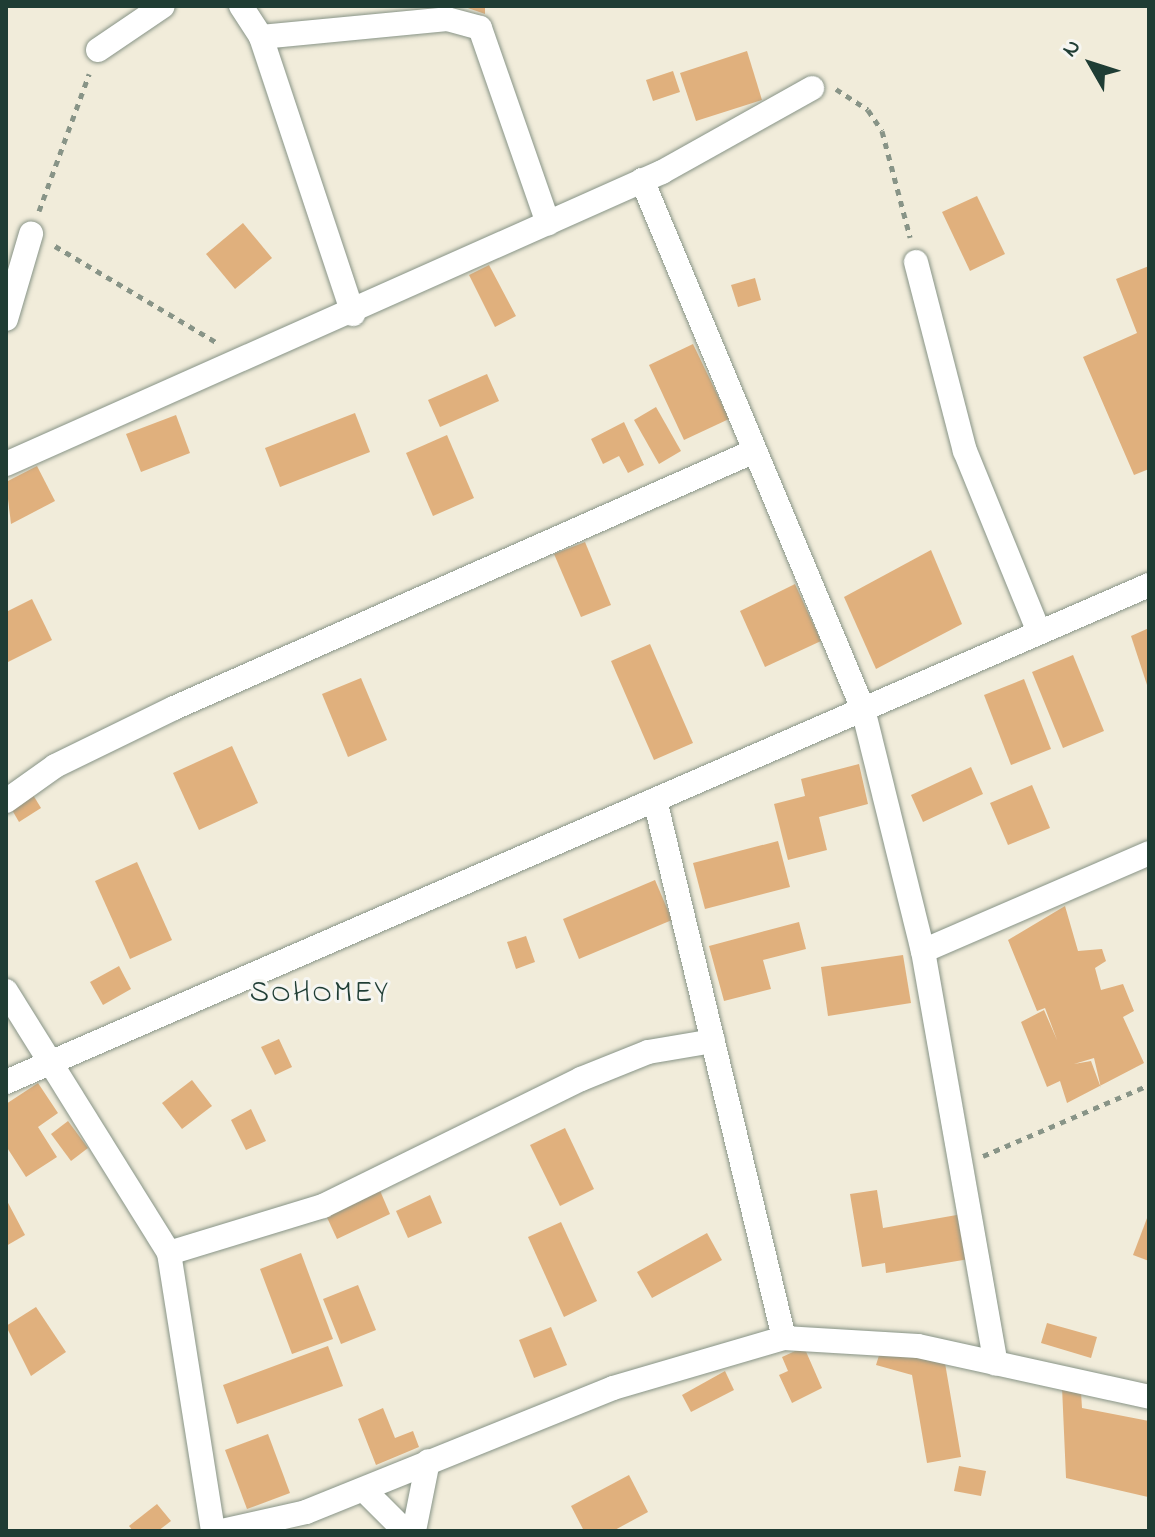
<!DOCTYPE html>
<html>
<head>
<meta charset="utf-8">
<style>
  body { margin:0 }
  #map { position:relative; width:1155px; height:1537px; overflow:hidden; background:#f1ecda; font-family:"Indie Flower",sans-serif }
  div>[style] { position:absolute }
  .building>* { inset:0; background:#e0b07d }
  .path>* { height:5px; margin-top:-2.5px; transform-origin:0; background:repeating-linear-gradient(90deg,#889487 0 6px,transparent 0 12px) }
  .roads { filter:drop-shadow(0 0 2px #889487) drop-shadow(0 0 2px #889487) }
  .street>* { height:24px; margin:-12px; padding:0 12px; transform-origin:12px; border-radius:12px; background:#fff }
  span { translate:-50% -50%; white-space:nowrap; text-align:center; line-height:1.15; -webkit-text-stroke:6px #f6f6f2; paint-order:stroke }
  .quarter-label { font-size:30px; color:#1f3d34; letter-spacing:2px }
  .frame { position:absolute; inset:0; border:8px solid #1f3d34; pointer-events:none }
  .north { position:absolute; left:1051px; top:24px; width:80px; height:80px; -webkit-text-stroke:6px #f6f6f2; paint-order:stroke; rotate:309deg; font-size:22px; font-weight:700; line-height:32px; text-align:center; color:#1f3d34 }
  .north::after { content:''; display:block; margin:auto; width:28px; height:36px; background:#1f3d34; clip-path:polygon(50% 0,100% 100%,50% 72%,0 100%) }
</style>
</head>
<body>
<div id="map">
  <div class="building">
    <i style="clip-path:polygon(462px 6px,485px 6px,485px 14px)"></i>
    <i style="clip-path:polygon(747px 51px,762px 100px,696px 121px,680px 73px)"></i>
    <i style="clip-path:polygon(673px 71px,680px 92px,653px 101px,646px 80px)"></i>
    <i style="clip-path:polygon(977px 196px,1005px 254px,970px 271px,942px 212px)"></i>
    <i style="clip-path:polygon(243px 223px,272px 258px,235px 289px,206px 254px)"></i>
    <i style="clip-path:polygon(489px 265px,516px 316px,495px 327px,469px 275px)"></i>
    <i style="clip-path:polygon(1149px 266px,1149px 469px,1134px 475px,1083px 357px,1137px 333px,1116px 279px)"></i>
    <i style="clip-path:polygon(755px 278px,761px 300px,738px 307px,731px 285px)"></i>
    <i style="clip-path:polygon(693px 344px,729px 419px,684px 440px,649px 365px)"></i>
    <i style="clip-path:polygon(487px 374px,499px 401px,440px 427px,428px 400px)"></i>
    <i style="clip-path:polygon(656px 407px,681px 451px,659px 464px,634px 420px)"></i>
    <i style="clip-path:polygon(355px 413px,370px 452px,280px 487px,265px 448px)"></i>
    <i style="clip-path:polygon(176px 415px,190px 453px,141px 472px,126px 434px)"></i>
    <i style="clip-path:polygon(624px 422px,644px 465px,628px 473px,619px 456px,603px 464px,591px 439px)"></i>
    <i style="clip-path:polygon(447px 435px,474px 498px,433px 516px,406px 453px)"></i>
    <i style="clip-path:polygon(37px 466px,55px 501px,11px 524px,6px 482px)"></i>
    <i style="clip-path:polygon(585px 542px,611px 605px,581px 617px,554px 554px)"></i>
    <i style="clip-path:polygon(931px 550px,962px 624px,876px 669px,844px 597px)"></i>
    <i style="clip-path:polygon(795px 584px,821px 641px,765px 667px,740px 611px)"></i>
    <i style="clip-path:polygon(32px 599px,52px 640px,6px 663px,6px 612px)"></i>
    <i style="clip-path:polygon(1149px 628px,1149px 688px,1148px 688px,1131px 636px)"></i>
    <i style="clip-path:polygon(650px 644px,693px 743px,654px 760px,611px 661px)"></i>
    <i style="clip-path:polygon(1073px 655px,1104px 731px,1063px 748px,1032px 672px)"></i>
    <i style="clip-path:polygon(361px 678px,387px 740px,348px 757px,322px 694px)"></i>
    <i style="clip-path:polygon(1024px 679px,1051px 749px,1011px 765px,984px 695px)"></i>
    <i style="clip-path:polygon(232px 746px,258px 803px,199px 830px,173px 773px)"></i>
    <i style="clip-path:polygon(859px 764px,868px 804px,819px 817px,827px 850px,788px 860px,774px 804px,805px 796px,801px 779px)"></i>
    <i style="clip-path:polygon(971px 767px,983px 794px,923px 822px,911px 795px)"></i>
    <i style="clip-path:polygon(1032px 785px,1050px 828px,1008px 845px,990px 803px)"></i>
    <i style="clip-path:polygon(30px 790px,41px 808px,19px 822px,8px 803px)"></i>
    <i style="clip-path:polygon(778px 841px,790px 887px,705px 909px,693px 863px)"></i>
    <i style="clip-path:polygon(137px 862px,172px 940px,130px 959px,95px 881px)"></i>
    <i style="clip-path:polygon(655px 880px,672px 920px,579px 959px,563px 919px)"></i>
    <i style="clip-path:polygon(evenodd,1065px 906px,1078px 951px,1102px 949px,1106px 961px,1095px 968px,1101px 990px,1123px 984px,1134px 1011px,1123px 1017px,1144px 1063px,1067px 1103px,1060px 1081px,1047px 1087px,1021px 1022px,1044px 1010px,1057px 1040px,1045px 1008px,1037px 1011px,1008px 940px,1065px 906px,1094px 1058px,1101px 1088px,1091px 1061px,1074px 1064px,1094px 1058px)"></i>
    <i style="clip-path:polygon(799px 922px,806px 949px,763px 960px,771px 989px,724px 1001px,709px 946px)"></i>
    <i style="clip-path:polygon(526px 936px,535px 962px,516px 969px,507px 942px)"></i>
    <i style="clip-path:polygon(903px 955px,911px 1003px,828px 1016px,821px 967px)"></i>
    <i style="clip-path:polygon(119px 966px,131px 989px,103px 1005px,90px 982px)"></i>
    <i style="clip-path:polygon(279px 1039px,292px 1067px,275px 1075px,261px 1047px)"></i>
    <i style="clip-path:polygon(192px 1080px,212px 1106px,182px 1129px,162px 1103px)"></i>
    <i style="clip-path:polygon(38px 1083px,58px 1113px,38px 1127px,57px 1157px,26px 1177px,6px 1146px,6px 1104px)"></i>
    <i style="clip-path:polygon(251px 1109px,266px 1141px,246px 1150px,231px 1120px)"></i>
    <i style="clip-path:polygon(68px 1121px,88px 1148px,71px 1161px,51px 1134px)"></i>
    <i style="clip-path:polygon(565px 1128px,594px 1189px,560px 1206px,530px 1145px)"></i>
    <i style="clip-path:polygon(378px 1186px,390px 1214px,337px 1239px,324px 1211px)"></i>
    <i style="clip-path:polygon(877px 1190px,883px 1228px,968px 1213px,975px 1258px,886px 1273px,885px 1263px,862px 1267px,850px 1194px)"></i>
    <i style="clip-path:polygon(430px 1195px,442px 1223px,408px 1238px,396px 1211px)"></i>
    <i style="clip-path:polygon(6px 1199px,25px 1235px,6px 1246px)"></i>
    <i style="clip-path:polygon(1149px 1213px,1149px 1261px,1133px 1255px)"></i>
    <i style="clip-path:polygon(561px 1222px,597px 1301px,564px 1317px,528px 1237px)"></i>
    <i style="clip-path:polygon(707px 1233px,722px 1260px,652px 1298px,637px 1272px)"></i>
    <i style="clip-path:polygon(301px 1253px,333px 1339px,292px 1354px,260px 1269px)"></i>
    <i style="clip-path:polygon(358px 1285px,376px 1330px,341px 1344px,323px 1299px)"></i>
    <i style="clip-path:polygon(36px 1307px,66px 1352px,31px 1376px,6px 1326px)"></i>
    <i style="clip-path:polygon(1047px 1323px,1097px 1337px,1091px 1358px,1041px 1343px)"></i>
    <i style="clip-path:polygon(551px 1327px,567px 1365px,534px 1378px,519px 1340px)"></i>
    <i style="clip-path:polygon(328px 1346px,343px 1386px,237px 1424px,223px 1385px)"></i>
    <i style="clip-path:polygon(804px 1347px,822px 1388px,792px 1403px,779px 1375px,788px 1371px,782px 1357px)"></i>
    <i style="clip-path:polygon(881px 1349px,945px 1363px,961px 1457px,927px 1463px,912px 1375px,876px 1365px)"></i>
    <i style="clip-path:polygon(725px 1371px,734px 1390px,691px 1412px,682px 1395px)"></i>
    <i style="clip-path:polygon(1062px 1387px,1081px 1392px,1082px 1408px,1149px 1421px,1148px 1497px,1066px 1478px)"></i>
    <i style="clip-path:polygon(383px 1408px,395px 1438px,413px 1431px,419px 1447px,376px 1465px,358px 1419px)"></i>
    <i style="clip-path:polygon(268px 1434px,290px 1493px,247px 1509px,225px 1450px)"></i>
    <i style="clip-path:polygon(959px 1466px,986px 1471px,981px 1496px,954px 1491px)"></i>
    <i style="clip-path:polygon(629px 1475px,648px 1512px,613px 1531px,584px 1531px,571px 1506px)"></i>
    <i style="clip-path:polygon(157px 1504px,171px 1521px,158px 1531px,133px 1531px,129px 1526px)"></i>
  </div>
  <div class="path">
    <i style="left:836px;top:89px;width:38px;rotate:33deg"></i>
    <i style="left:868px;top:110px;width:25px;rotate:56deg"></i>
    <i style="left:882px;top:131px;width:110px;rotate:75.2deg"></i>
    <i style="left:39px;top:211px;width:146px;rotate:-69.9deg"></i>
    <i style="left:55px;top:246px;width:190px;rotate:30.8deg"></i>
    <i style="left:983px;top:1156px;width:181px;rotate:-23.2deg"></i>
  </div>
  <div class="roads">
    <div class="street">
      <i style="left:241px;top:6px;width:37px;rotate:57deg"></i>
      <i style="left:261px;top:37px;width:187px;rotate:-5.5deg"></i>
      <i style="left:447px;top:19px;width:34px;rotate:15deg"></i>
      <i style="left:480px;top:28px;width:207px;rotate:70.8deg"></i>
      <i style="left:261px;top:37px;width:292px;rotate:71.6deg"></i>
      <i style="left:98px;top:50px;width:78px;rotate:-34.1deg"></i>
      <i style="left:642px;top:180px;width:573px;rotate:67.33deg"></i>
      <i style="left:863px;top:709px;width:249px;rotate:76.1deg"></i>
      <i style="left:923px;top:951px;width:419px;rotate:80deg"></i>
      <i style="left:916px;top:262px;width:195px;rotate:75.5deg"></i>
      <i style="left:965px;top:451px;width:196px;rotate:67.8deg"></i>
      <i style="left:6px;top:319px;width:89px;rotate:-73.6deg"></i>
      <i style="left:6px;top:464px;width:718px;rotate:-23.99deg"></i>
      <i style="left:662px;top:172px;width:172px;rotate:-29.2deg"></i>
      <i style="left:655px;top:800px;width:553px;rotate:76.52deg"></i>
      <i style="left:6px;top:801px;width:60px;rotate:-35.5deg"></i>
      <i style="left:55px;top:766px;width:132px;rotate:-26deg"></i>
      <i style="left:174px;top:708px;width:630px;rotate:-23.88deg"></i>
      <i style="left:923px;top:951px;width:246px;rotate:-23.4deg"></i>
      <i style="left:6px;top:991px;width:309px;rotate:58.1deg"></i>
      <i style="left:169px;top:1253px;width:281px;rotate:81deg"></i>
      <i style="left:6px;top:1082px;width:1246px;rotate:-23.5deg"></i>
      <i style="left:169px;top:1253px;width:161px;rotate:-17deg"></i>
      <i style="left:323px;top:1206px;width:288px;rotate:-26.2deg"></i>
      <i style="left:581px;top:1079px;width:72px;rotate:-21.9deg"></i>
      <i style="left:648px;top:1052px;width:66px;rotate:-9.6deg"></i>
      <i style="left:365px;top:1491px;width:57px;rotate:45deg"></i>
      <i style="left:222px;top:1531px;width:86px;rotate:-12.7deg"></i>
      <i style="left:306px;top:1512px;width:331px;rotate:-22deg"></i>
      <i style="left:613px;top:1388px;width:178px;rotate:-16.3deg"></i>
      <i style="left:784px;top:1338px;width:134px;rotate:3.4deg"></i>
      <i style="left:918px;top:1346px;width:237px;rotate:12.4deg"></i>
      <i style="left:414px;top:1531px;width:71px;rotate:-78.7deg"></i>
    </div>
  </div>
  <div class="quarter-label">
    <span style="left:320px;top:994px">SOHOMEY</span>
  </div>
  <div class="frame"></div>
  <div class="north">N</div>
</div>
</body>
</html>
